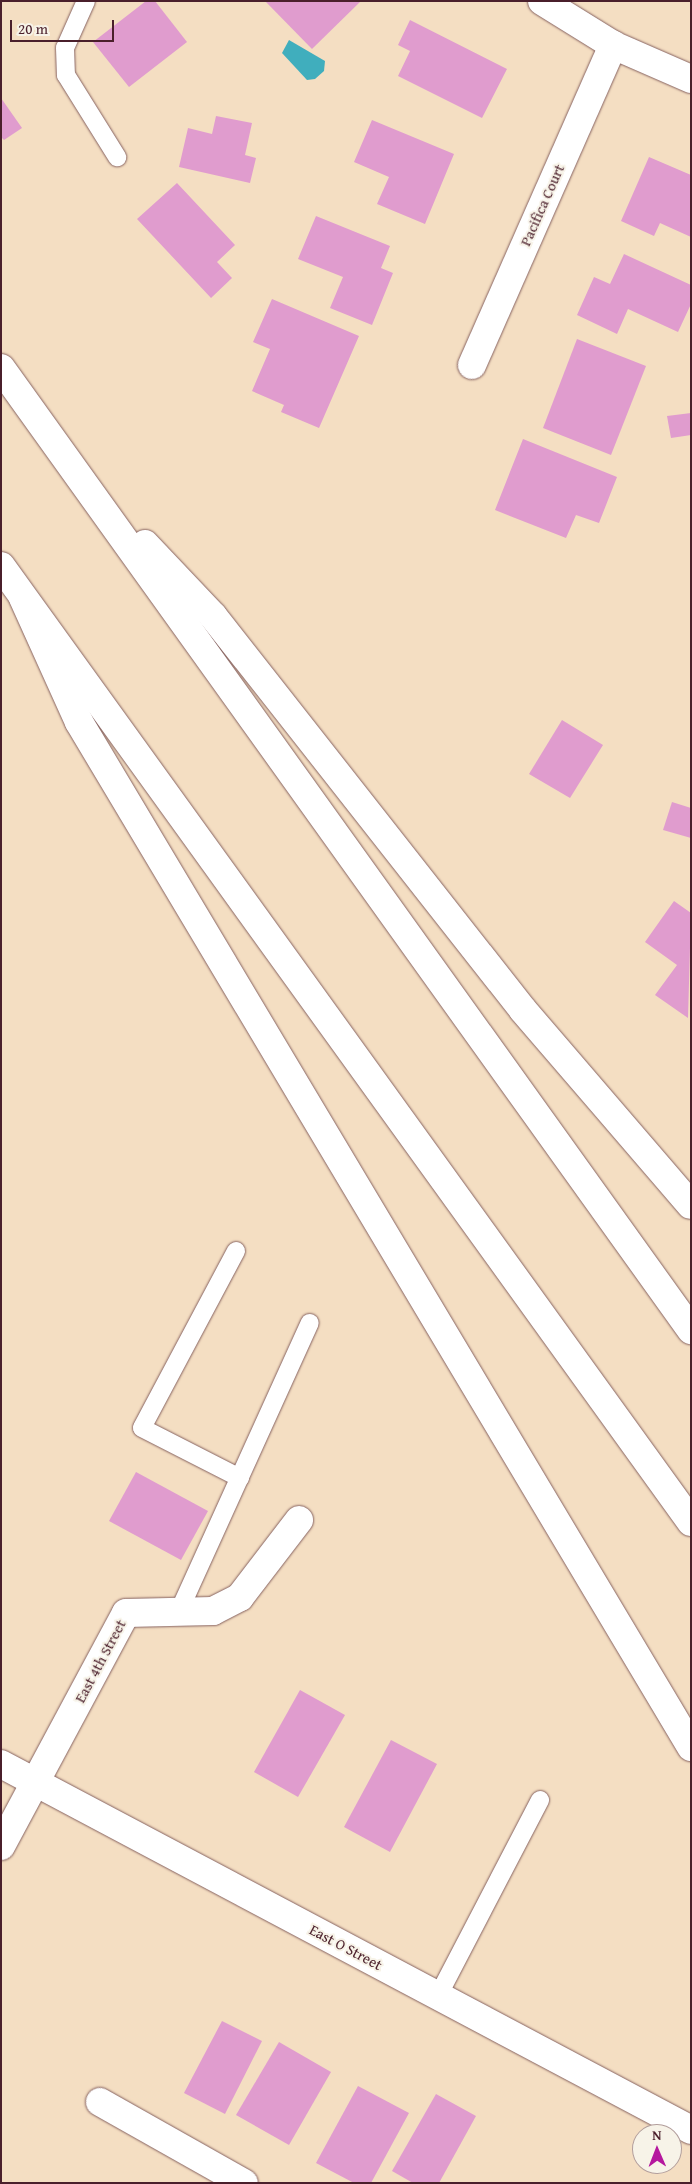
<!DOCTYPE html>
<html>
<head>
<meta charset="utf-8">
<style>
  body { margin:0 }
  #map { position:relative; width:692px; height:2184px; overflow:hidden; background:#f4dec2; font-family:"Gentium Book Plus",serif }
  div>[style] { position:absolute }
  .water>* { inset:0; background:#40aebd }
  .building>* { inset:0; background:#e09cce }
  .roads { filter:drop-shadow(0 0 1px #866260) drop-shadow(0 0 1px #866260) }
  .lane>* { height:18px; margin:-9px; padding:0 9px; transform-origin:9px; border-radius:9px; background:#fff }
  .street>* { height:28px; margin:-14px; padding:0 14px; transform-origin:14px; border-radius:14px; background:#fff }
  .highway>* { height:28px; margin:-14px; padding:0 14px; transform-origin:14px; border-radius:14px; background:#fff }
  span { translate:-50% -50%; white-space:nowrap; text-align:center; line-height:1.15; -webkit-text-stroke:4px #f7f3e8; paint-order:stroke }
  .street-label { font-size:15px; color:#4a1f2b }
  .frame { position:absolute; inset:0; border:2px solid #4a1f2b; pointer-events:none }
  .north { position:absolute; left:632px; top:2124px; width:50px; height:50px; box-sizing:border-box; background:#f7f3e8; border:1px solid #b29e9c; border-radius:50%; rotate:359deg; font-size:14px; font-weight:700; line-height:20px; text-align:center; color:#4a1f2b }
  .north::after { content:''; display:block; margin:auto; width:18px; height:22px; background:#b5179e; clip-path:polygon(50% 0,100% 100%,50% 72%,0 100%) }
  .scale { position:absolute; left:10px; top:20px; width:104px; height:22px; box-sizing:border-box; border:2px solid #4a1f2b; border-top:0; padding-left:6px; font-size:15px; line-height:18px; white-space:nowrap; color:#4a1f2b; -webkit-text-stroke:4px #f7f3e8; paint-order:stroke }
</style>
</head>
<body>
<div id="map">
  <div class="water">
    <i style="clip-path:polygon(289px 40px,325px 61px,324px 71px,315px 79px,307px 80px,282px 53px)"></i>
  </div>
  <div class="building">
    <i style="clip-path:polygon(146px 1px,155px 1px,187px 42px,129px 87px,93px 42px)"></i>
    <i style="clip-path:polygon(265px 1px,361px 1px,312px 49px)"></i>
    <i style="clip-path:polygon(410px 20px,507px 69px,482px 118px,398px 76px,410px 51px,398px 45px)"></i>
    <i style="clip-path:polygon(1px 98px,22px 128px,4px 140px,1px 137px)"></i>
    <i style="clip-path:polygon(216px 116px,252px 123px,245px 155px,256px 158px,250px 183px,179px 167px,188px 128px,212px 134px)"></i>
    <i style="clip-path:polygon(372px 120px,454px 154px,425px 224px,377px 204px,389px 177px,354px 162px)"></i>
    <i style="clip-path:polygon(649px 157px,691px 175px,691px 237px,660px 223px,654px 236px,621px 221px)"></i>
    <i style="clip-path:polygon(177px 183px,235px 245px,217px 262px,232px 278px,211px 298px,137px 219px)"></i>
    <i style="clip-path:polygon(316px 216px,390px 246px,381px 268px,393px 273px,372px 325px,330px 308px,343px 277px,298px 259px)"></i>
    <i style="clip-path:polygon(624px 254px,691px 285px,691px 304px,678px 332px,628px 309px,617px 334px,577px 315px,594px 277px,610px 284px)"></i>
    <i style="clip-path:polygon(272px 299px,359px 336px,319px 428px,281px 412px,284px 405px,252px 391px,270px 349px,253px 342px)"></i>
    <i style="clip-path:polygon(577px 339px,646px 366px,611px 455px,543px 428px)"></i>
    <i style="clip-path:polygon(691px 413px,691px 435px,671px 438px,667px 416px)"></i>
    <i style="clip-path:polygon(523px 439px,617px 477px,599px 523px,576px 515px,566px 538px,495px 510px)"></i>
    <i style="clip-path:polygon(562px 720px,603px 745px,570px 798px,529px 774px)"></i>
    <i style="clip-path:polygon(672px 802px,691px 808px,691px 838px,663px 830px)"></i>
    <i style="clip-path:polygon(674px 901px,691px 913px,688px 1018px,655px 995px,677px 965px,645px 942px)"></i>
    <i style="clip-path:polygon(136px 1472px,208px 1511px,181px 1560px,109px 1521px)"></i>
    <i style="clip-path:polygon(300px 1690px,345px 1715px,298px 1797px,254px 1772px)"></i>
    <i style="clip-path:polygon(391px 1740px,437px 1764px,390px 1852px,344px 1827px)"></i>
    <i style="clip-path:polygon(222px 2021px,262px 2041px,225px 2114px,184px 2093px)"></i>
    <i style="clip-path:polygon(279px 2042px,331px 2072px,289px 2145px,236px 2115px)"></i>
    <i style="clip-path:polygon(358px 2086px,409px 2113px,371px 2183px,354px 2183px,316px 2163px)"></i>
    <i style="clip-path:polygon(436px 2094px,476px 2116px,439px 2183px,413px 2183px,392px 2171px)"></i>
  </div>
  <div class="roads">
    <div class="lane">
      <i style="left:86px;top:1px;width:51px;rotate:114.1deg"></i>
      <i style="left:65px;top:48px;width:27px;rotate:88deg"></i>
      <i style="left:66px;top:75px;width:97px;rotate:58.1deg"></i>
      <i style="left:236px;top:1251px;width:200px;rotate:118deg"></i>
      <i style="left:142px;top:1428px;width:110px;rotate:27deg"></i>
      <i style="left:180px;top:1609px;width:314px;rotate:-65.6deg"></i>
      <i style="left:438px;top:1996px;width:221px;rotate:-62.5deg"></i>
    </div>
    <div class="street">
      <i style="left:542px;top:1px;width:84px;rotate:31.8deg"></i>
      <i style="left:613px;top:45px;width:85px;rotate:23.6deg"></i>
      <i style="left:472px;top:365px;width:350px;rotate:-66.2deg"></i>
      <i style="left:1px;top:1764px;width:781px;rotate:27.94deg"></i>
      <i style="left:1px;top:1846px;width:264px;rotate:-61.8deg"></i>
      <i style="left:126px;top:1613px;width:87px;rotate:-1.3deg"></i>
      <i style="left:213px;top:1611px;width:30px;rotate:-27deg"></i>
      <i style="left:240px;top:1597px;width:97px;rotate:-52.5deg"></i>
      <i style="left:100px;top:2102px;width:165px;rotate:29.4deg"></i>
    </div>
    <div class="highway">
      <i style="left:1px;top:368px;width:1184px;rotate:54.35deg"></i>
      <i style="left:145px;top:544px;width:99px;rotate:46.6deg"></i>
      <i style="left:213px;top:616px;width:501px;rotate:51.8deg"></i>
      <i style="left:523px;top:1010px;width:257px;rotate:49.3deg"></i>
      <i style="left:1px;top:566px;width:1179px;rotate:54.18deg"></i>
      <i style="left:23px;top:598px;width:136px;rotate:65.7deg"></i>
      <i style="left:79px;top:722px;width:1194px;rotate:59.16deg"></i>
    </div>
  </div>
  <div class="street-label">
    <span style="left:542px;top:205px;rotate:-66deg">Pacifica Court</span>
    <span style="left:100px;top:1661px;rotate:-62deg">East 4th Street</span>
    <span style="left:346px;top:1947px;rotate:28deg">East O Street</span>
  </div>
  <div class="frame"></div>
  <div class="north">N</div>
  <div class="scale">20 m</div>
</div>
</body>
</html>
